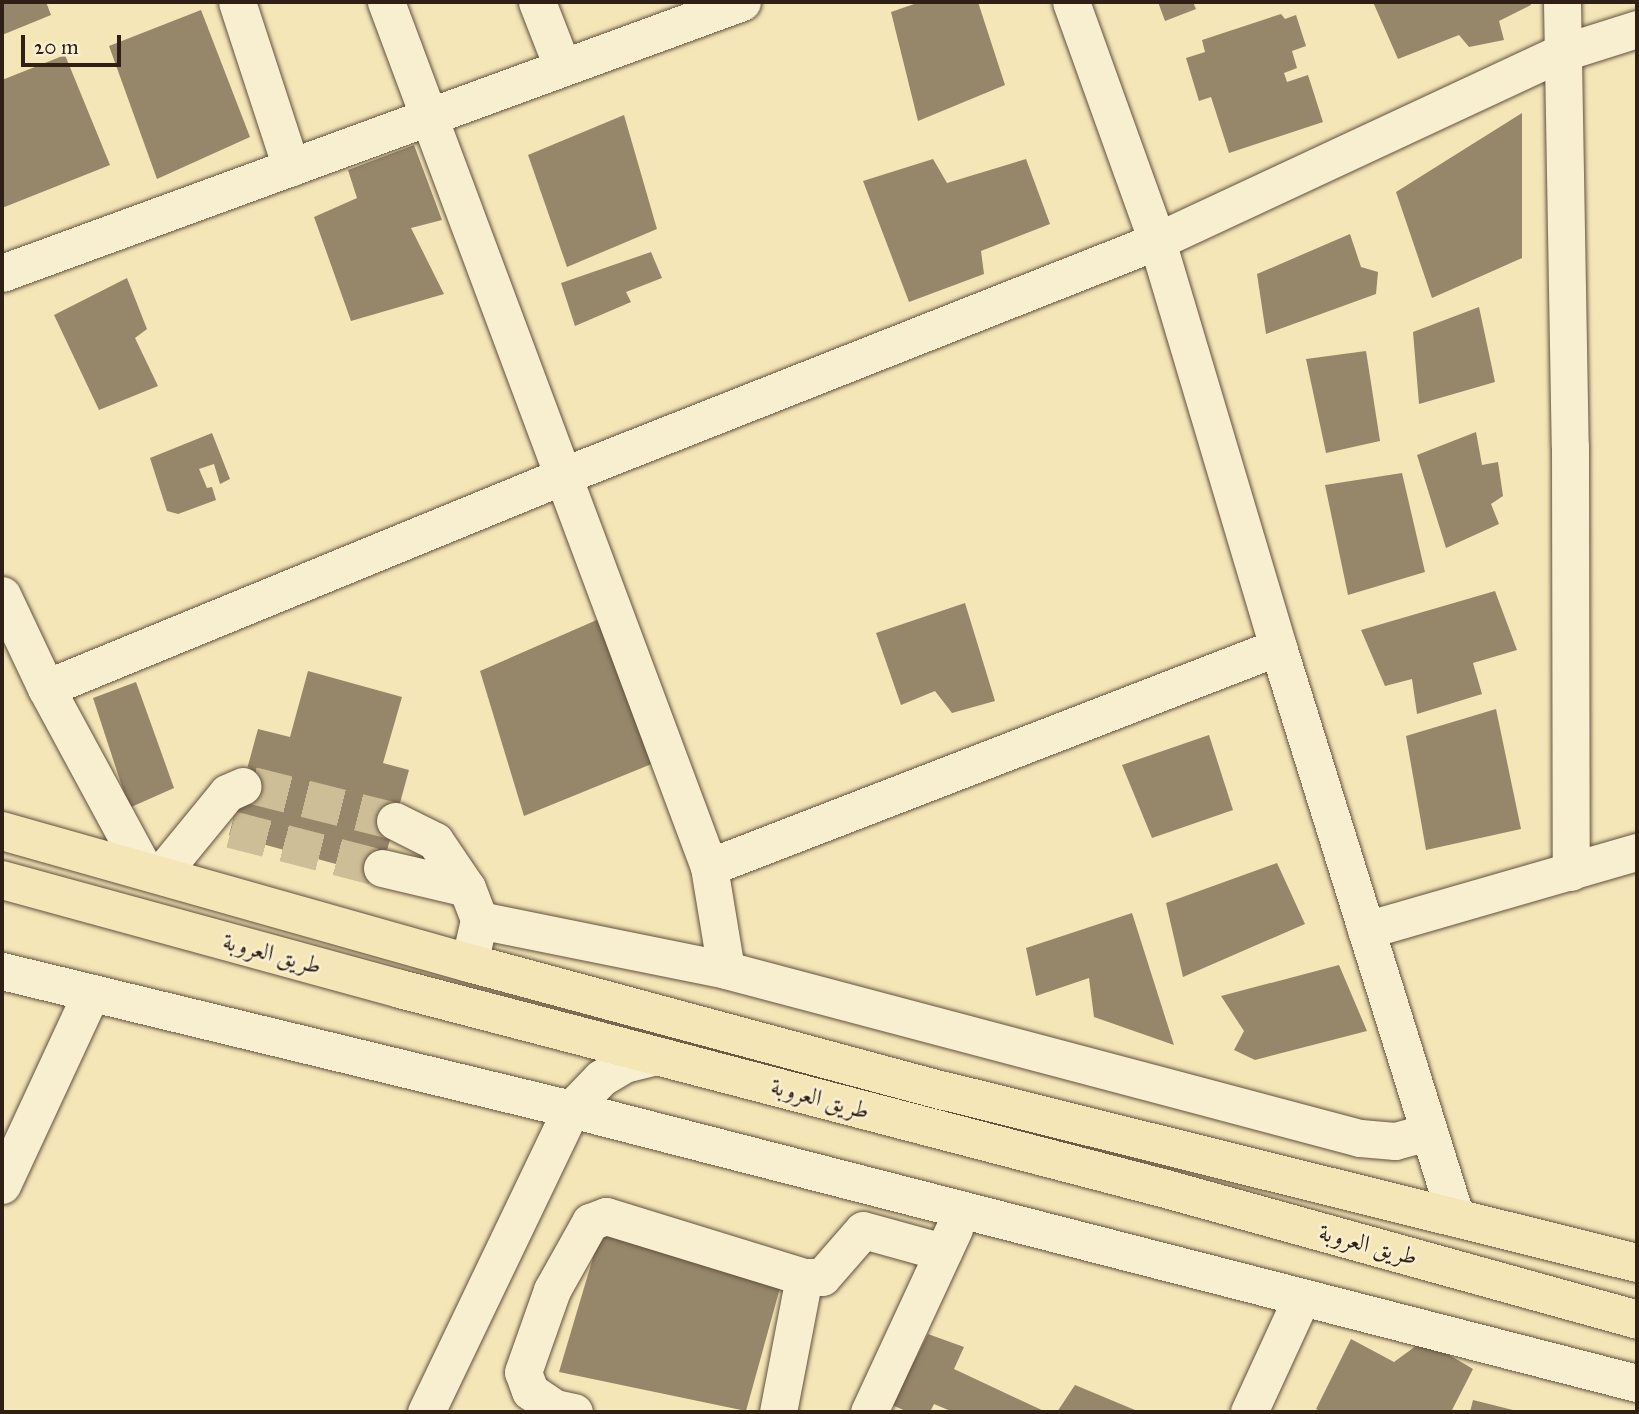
<!DOCTYPE html>
<html>
<head>
<meta charset="utf-8">
<style>
  body { margin:0 }
  #map { position:relative; width:1639px; height:1414px; overflow:hidden; background:#f5e6b8; font-family:"IM FELL Great Primer",Amiri,serif }
  div>[style] { position:absolute }
  .building>* { inset:0; background:#96866a }
  .minor-tunnel>* { height:37px; margin-top:-18.5px; transform-origin:0; background:repeating-linear-gradient(90deg,#cebe97 0 37px,transparent 0 55px) }
  .roads { filter:drop-shadow(0 0 2px #61513e) drop-shadow(0 0 2px #61513e) }
  .minor>* { height:37px; margin:-18.5px; padding:0 18.5px; transform-origin:18.5px; border-radius:18.5px; background:#f8efd1 }
  .highway>* { height:38px; margin:-19px; padding:0 19px; transform-origin:19px; border-radius:19px; background:#f5e6b8 }
  span { translate:-50% -50%; white-space:nowrap; text-align:center; line-height:1.15; -webkit-text-stroke:5px #f8efd1; paint-order:stroke }
  .street-label { font-size:24px; color:#301f15 }
  .frame { position:absolute; inset:0; border:4px solid #301f15; pointer-events:none }
  .scale { position:absolute; left:21px; top:35px; width:100px; height:32px; box-sizing:border-box; border:4px solid #301f15; border-top:0; padding-left:9px; font-size:21px; line-height:24px; white-space:nowrap; color:#301f15; -webkit-text-stroke:5px #f8efd1; paint-order:stroke }
</style>
</head>
<body>
<div id="map">
  <div class="building">
    <i style="clip-path:polygon(2px 2px,46px 2px,51px 15px,2px 35px)"></i>
    <i style="clip-path:polygon(920px 2px,978px 2px,1005px 85px,918px 121px,891px 12px)"></i>
    <i style="clip-path:polygon(1158px 2px,1193px 2px,1196px 9px,1165px 21px)"></i>
    <i style="clip-path:polygon(1373px 2px,1530px 2px,1531px 5px,1499px 21px,1504px 40px,1469px 47px,1459px 35px,1398px 59px)"></i>
    <i style="clip-path:polygon(201px 10px,250px 137px,157px 179px,109px 46px)"></i>
    <i style="clip-path:polygon(1281px 14px,1285px 19px,1296px 15px,1306px 46px,1292px 51px,1297px 68px,1284px 73px,1287px 82px,1308px 75px,1323px 122px,1229px 153px,1211px 97px,1199px 101px,1186px 58px,1205px 52px,1202px 40px)"></i>
    <i style="clip-path:polygon(65px 55px,110px 165px,2px 208px,2px 80px)"></i>
    <i style="clip-path:polygon(1522px 113px,1522px 258px,1432px 298px,1396px 192px)"></i>
    <i style="clip-path:polygon(624px 115px,657px 229px,567px 267px,528px 155px)"></i>
    <i style="clip-path:polygon(414px 145px,442px 220px,411px 228px,444px 294px,351px 321px,314px 217px,357px 198px,348px 170px)"></i>
    <i style="clip-path:polygon(933px 159px,947px 183px,1026px 159px,1050px 224px,981px 251px,984px 274px,909px 302px,863px 181px)"></i>
    <i style="clip-path:polygon(1350px 234px,1361px 267px,1378px 272px,1376px 294px,1266px 334px,1257px 274px)"></i>
    <i style="clip-path:polygon(651px 252px,662px 278px,626px 292px,631px 302px,575px 326px,561px 283px)"></i>
    <i style="clip-path:polygon(127px 278px,147px 329px,135px 338px,158px 386px,99px 410px,54px 315px)"></i>
    <i style="clip-path:polygon(1479px 307px,1495px 382px,1419px 404px,1413px 332px)"></i>
    <i style="clip-path:polygon(1366px 351px,1380px 441px,1326px 453px,1306px 359px)"></i>
    <i style="clip-path:polygon(1476px 432px,1482px 465px,1498px 462px,1503px 496px,1491px 504px,1499px 524px,1446px 548px,1417px 455px)"></i>
    <i style="clip-path:polygon(212px 433px,230px 479px,220px 484px,214px 464px,199px 469px,207px 488px,212px 487px,216px 500px,178px 514px,167px 511px,150px 458px)"></i>
    <i style="clip-path:polygon(1402px 473px,1425px 572px,1348px 595px,1325px 485px)"></i>
    <i style="clip-path:polygon(1495px 591px,1517px 650px,1473px 663px,1482px 694px,1417px 714px,1412px 679px,1385px 686px,1361px 630px)"></i>
    <i style="clip-path:polygon(965px 603px,995px 701px,952px 713px,935px 691px,901px 705px,876px 633px)"></i>
    <i style="clip-path:polygon(599px 619px,654px 763px,524px 816px,480px 671px)"></i>
    <i style="clip-path:polygon(308px 671px,402px 697px,383px 763px,409px 770px,380px 876px,229px 835px,258px 729px,290px 737px)"></i>
    <i style="clip-path:polygon(136px 682px,174px 788px,129px 808px,93px 698px)"></i>
    <i style="clip-path:polygon(1496px 709px,1521px 829px,1426px 850px,1406px 736px)"></i>
    <i style="clip-path:polygon(1209px 735px,1233px 810px,1152px 838px,1122px 765px)"></i>
    <i style="clip-path:polygon(1277px 863px,1305px 924px,1183px 977px,1166px 903px)"></i>
    <i style="clip-path:polygon(1132px 913px,1174px 1045px,1094px 1017px,1089px 978px,1036px 996px,1026px 948px)"></i>
    <i style="clip-path:polygon(1339px 965px,1367px 1031px,1255px 1060px,1234px 1050px,1244px 1031px,1221px 996px)"></i>
    <i style="clip-path:polygon(600px 1234px,780px 1288px,746px 1411px,559px 1372px)"></i>
    <i style="clip-path:polygon(928px 1334px,964px 1347px,954px 1369px,1046px 1412px,953px 1412px,934px 1404px,930px 1412px,908px 1412px,892px 1405px)"></i>
    <i style="clip-path:polygon(1351px 1339px,1394px 1362px,1424px 1340px,1473px 1369px,1451px 1412px,1322px 1412px,1316px 1409px)"></i>
    <i style="clip-path:polygon(1075px 1385px,1135px 1410px,1057px 1412px)"></i>
    <i style="clip-path:polygon(1473px 1400px,1517px 1411px,1517px 1412px,1470px 1412px)"></i>
  </div>
  <div class="minor-tunnel">
    <i style="left:243px;top:786px;width:9px;rotate:-6deg"></i>
    <i style="left:252px;top:785px;width:147px;rotate:14.1deg"></i>
    <i style="left:231px;top:829px;width:156px;rotate:14.5deg"></i>
  </div>
  <div class="roads">
    <div class="minor">
      <i style="left:237px;top:2px;width:174px;rotate:71.9deg"></i>
      <i style="left:386px;top:2px;width:923px;rotate:69.52deg"></i>
      <i style="left:709px;top:867px;width:104px;rotate:80.6deg"></i>
      <i style="left:537px;top:2px;width:69px;rotate:68.7deg"></i>
      <i style="left:1071px;top:2px;width:254px;rotate:70.2deg"></i>
      <i style="left:1157px;top:241px;width:424px;rotate:73.4deg"></i>
      <i style="left:1278px;top:647px;width:598px;rotate:72.69deg"></i>
      <i style="left:1562px;top:2px;width:444px;rotate:89deg"></i>
      <i style="left:1570px;top:446px;width:426px;rotate:89.9deg"></i>
      <i style="left:2px;top:273px;width:788px;rotate:-20.11deg"></i>
      <i style="left:2px;top:595px;width:103px;rotate:64.7deg"></i>
      <i style="left:46px;top:688px;width:208px;rotate:61.6deg"></i>
      <i style="left:46px;top:688px;width:561px;rotate:-22.31deg"></i>
      <i style="left:565px;top:475px;width:637px;rotate:-21.57deg"></i>
      <i style="left:1157px;top:241px;width:446px;rotate:-25deg"></i>
      <i style="left:1561px;top:53px;width:80px;rotate:-17.5deg"></i>
      <i style="left:395px;top:821px;width:45px;rotate:26.6deg"></i>
      <i style="left:435px;top:841px;width:57px;rotate:55.8deg"></i>
      <i style="left:467px;top:888px;width:34px;rotate:69deg"></i>
      <i style="left:479px;top:920px;width:26px;rotate:103deg"></i>
      <i style="left:709px;top:867px;width:610px;rotate:-21.14deg"></i>
      <i style="left:382px;top:868px;width:87px;rotate:13.2deg"></i>
      <i style="left:160px;top:875px;width:106px;rotate:-50.7deg"></i>
      <i style="left:227px;top:793px;width:17px;rotate:-24deg"></i>
      <i style="left:479px;top:920px;width:252px;rotate:11.4deg"></i>
      <i style="left:726px;top:970px;width:656px;rotate:14.84deg"></i>
      <i style="left:1360px;top:1138px;width:35px;rotate:5deg"></i>
      <i style="left:1395px;top:1141px;width:35px;rotate:-15deg"></i>
      <i style="left:1366px;top:930px;width:282px;rotate:-16.1deg"></i>
      <i style="left:2px;top:971px;width:585px;rotate:13.63deg"></i>
      <i style="left:571px;top:1109px;width:1101px;rotate:14.42deg"></i>
      <i style="left:2px;top:1185px;width:212px;rotate:-65.1deg"></i>
      <i style="left:426px;top:1412px;width:336px;rotate:-64.4deg"></i>
      <i style="left:571px;top:1109px;width:43px;rotate:-45.9deg"></i>
      <i style="left:601px;top:1078px;width:27px;rotate:-31deg"></i>
      <i style="left:624px;top:1064px;width:33px;rotate:-14deg"></i>
      <i style="left:574px;top:1412px;width:19px;rotate:-168deg"></i>
      <i style="left:555px;top:1408px;width:30px;rotate:-146deg"></i>
      <i style="left:530px;top:1391px;width:20px;rotate:-110deg"></i>
      <i style="left:523px;top:1372px;width:87px;rotate:-70.5deg"></i>
      <i style="left:552px;top:1290px;width:78px;rotate:-60.8deg"></i>
      <i style="left:590px;top:1222px;width:17px;rotate:-21deg"></i>
      <i style="left:606px;top:1216px;width:207px;rotate:17.1deg"></i>
      <i style="left:804px;top:1277px;width:18px"></i>
      <i style="left:822px;top:1277px;width:62px;rotate:-48.9deg"></i>
      <i style="left:863px;top:1230px;width:83px;rotate:15.4deg"></i>
      <i style="left:778px;top:1412px;width:137px;rotate:-79.1deg"></i>
      <i style="left:869px;top:1412px;width:202px;rotate:-65.1deg"></i>
      <i style="left:1249px;top:1412px;width:124px;rotate:-65.3deg"></i>
    </div>
    <div class="highway">
      <i style="left:2px;top:831px;width:485px;rotate:15.8deg"></i>
      <i style="left:469px;top:963px;width:493px;rotate:15.1deg"></i>
      <i style="left:945px;top:1091px;width:713px;rotate:13.96deg"></i>
      <i style="left:2px;top:880px;width:413px;rotate:15.3deg"></i>
      <i style="left:400px;top:989px;width:792px;rotate:14.63deg"></i>
      <i style="left:1166px;top:1189px;width:489px;rotate:15.5deg"></i>
    </div>
  </div>
  <div class="street-label">
    <span style="left:272px;top:954px;rotate:15deg">طريق العروبة</span>
    <span style="left:820px;top:1099px;rotate:15deg">طريق العروبة</span>
    <span style="left:1368px;top:1245px;rotate:15deg">طريق العروبة</span>
  </div>
  <div class="frame"></div>
  <div class="scale">20 m</div>
</div>
</body>
</html>
